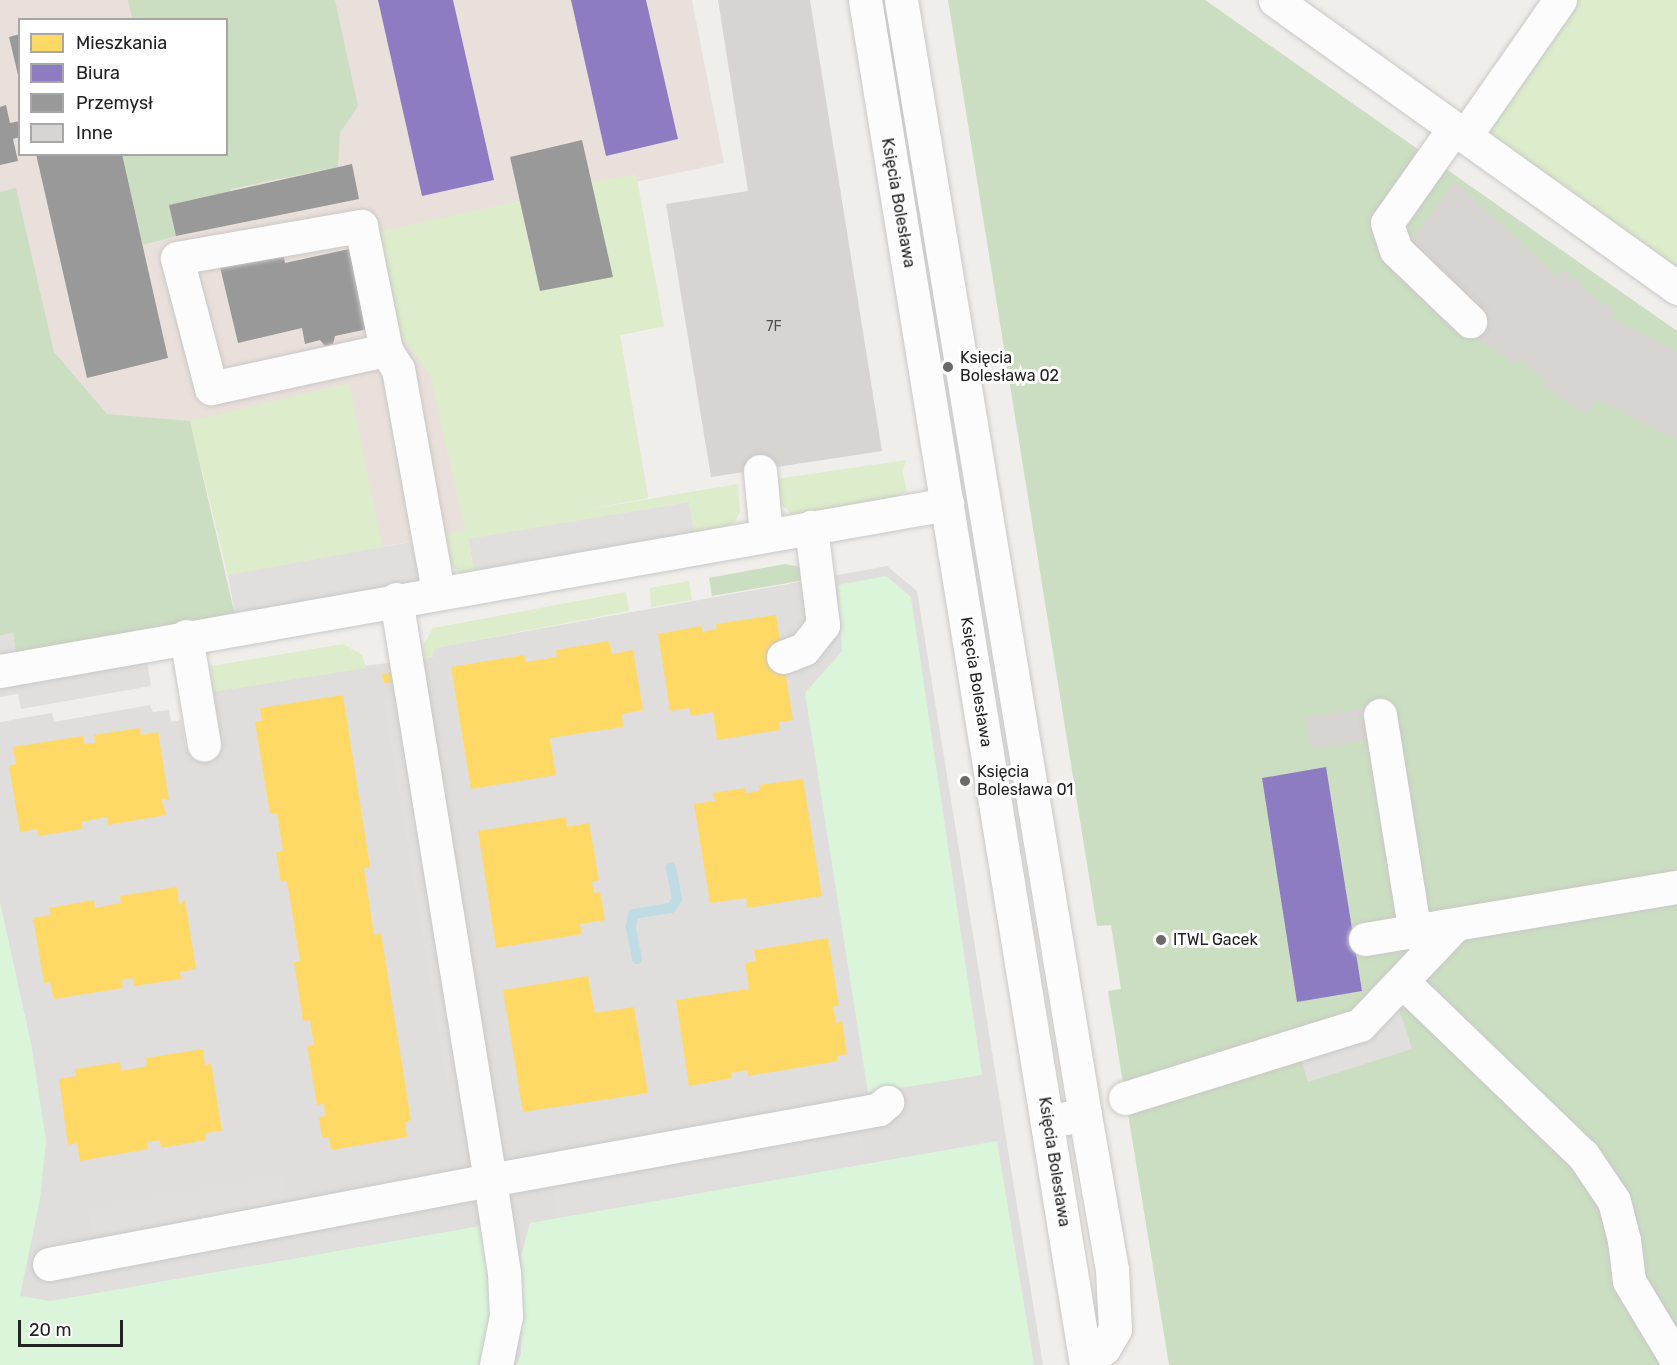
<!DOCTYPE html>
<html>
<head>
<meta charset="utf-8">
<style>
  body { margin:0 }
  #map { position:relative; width:1677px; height:1365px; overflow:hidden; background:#f0eeeb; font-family:Rubik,sans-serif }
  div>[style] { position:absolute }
  .residential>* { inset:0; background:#dfdedc }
  .military>* { inset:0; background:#eae0db }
  .grass>* { inset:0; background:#ddeccb }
  .forest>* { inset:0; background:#cbdec1 }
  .park>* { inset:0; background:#daf5da }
  .parking>* { inset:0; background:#e0dfde }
  .homes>* { inset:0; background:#ffd966 }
  .offices>* { inset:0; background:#8e7cc3 }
  .industry>* { inset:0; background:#999 }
  .stream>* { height:10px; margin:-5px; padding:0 5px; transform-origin:5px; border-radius:5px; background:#bfdbe3 }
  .building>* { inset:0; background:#d7d4d2 }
  .roads { filter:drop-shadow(0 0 2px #c9c8c7) drop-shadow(0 0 2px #c9c8c7) }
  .minor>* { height:33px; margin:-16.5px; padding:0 16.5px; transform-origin:16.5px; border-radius:16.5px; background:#fdfcfc }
  .dots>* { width:16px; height:16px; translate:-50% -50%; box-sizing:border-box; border:3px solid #fff; border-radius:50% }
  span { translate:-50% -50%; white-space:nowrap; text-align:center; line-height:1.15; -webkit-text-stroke:6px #fff; paint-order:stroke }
  .number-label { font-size:14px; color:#4f4e4e }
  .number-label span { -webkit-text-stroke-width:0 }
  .street-label { font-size:16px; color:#222 }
  .poi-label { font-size:16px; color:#222 }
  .left { translate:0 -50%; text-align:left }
  .legend { position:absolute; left:18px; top:18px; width:210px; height:138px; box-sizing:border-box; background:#fff; border:2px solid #a7a7a7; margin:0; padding:8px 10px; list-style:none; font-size:18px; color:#222 }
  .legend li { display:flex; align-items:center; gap:12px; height:30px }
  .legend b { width:30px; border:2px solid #a7a7a7 }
  .scale { position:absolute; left:18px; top:1320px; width:105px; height:27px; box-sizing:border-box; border:3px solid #222; border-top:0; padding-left:8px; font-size:18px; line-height:21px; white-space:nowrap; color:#222; -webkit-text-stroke:4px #fff; paint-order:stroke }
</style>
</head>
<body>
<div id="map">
  <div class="residential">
    <i style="clip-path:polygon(887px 566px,917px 591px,1043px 1365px,0 1365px,32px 1049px,0 903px,0 722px,52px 713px,54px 722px,150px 705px,153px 712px,169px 710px,171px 722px,181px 720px,186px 748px,221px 742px,212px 683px,424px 659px,433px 657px,434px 648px)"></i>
  </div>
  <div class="military">
    <i style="clip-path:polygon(evenodd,0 0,692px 0,724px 163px,635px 182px,664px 326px,620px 335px,648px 498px,228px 575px,190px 421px,19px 462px,0 384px,0 0,20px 20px,226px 20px,226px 154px,20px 154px,20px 20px)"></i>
  </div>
  <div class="grass">
    <i style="clip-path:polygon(1569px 0,1677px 0,1677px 271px,1495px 139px,1488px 129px)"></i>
    <i style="clip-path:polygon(636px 174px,664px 326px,620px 335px,648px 498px,572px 512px,738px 484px,740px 512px,735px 522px,725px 527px,694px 533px,688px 502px,468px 540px,474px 570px,460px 574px,450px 564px,439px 535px,465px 530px,430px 374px,395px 328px,372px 233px,519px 201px,540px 291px,612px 277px,591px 182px)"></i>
    <i style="clip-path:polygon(349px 383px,382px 547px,228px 575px,190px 421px)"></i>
    <i style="clip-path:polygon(907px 460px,902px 470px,907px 491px,894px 497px,793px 515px,776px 499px,769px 480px)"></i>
    <i style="clip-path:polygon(689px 581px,692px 600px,651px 607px,650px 588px)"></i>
    <i style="clip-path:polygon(626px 592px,629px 611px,435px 648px,433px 657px,424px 659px,423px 646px,433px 628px)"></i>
    <i style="clip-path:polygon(343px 644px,362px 655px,366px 668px,213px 692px,210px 666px)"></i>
  </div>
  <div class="forest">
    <i style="clip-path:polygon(128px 0,335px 0,358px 106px,340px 133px,338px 167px,230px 189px,230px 193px,176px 236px,143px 245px,122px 155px,226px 154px,226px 20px,132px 19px)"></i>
    <i style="clip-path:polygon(948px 0,1205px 0,1677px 331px,1677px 1365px,1169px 1365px,1108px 991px,1121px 989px,1111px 925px,1097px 926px)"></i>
    <i style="clip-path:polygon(16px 188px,54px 352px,107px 414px,190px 421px,235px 615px,16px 654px,13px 633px,0 636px,0 192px)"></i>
    <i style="clip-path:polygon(785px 564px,800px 567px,805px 580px,712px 596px,709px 578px)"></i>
  </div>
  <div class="park">
    <i style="clip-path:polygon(886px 576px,911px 597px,982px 1075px,868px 1093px,805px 693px,842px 651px,838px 585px)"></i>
    <i style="clip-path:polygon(0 903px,32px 1049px,46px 1141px,40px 1199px,20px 1296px,50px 1301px,480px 1226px,490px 1255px,492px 1301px,489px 1341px,480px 1365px,0 1365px)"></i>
    <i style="clip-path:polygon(997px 1141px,1034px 1365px,516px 1365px,521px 1354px,521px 1256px,530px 1223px)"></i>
  </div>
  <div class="parking">
    <i style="clip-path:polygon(689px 502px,694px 533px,474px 570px,468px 539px)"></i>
    <i style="clip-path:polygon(415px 541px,423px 581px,235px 615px,228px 575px)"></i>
    <i style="clip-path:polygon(13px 633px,16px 654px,147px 661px,151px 686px,21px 709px,18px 694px,0 697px,0 636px)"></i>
    <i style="clip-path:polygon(398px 685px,464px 1084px,450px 1101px,384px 702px)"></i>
    <i style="clip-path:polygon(1399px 1009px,1412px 1049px,1308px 1082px,1300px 1056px)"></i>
    <i style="clip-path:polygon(861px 1130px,865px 1156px,557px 1214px,552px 1188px)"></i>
    <i style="clip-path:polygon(283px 1176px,288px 1201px,92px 1235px,88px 1210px)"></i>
    <i style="clip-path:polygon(412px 1211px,417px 1236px,71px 1297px,67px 1272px)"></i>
  </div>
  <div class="homes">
    <i style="clip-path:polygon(776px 615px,793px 720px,779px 722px,780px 730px,717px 740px,713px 712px,691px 716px,689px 708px,670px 711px,658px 634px,701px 626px,703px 632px,717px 629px,716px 624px)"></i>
    <i style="clip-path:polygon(609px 641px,612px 654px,633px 650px,643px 710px,622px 714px,623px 727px,550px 738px,556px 775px,471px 789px,451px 667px,524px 655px,526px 662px,557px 657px,556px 650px)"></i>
    <i style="clip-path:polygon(390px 673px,392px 682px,384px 683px,382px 674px)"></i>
    <i style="clip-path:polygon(343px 695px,370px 867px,364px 868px,374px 935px,381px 933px,411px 1120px,405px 1122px,407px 1137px,331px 1150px,329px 1137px,322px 1138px,319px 1117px,325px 1116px,324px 1104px,317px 1105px,307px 1046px,314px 1045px,310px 1020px,303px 1021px,294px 962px,300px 961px,287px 881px,281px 882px,276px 852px,283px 851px,277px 813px,270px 814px,255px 722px,262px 721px,260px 708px)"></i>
    <i style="clip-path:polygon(140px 728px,141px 735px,158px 732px,169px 800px,161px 798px,166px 815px,108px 825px,107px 817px,81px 822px,82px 829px,38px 836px,37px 829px,20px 832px,9px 766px,16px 764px,13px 747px,83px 736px,84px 744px,95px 743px,94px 735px)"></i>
    <i style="clip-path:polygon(803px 779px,822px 896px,747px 908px,746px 898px,710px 903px,694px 804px,715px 801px,713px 793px,746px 788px,746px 793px,760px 791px,759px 785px)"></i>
    <i style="clip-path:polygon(566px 817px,567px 827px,589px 823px,599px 880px,592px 882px,594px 893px,600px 892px,605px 920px,580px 924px,582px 934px,496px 948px,478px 831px)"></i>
    <i style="clip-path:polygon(177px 887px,179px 905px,185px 900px,196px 969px,180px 972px,181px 979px,134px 986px,133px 978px,122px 980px,123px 988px,54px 999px,50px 982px,44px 983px,33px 918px,51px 915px,49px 908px,94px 900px,95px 908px,121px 903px,120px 896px)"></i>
    <i style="clip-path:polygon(828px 938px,839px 1006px,833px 1006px,836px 1023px,842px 1021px,847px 1054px,837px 1056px,838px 1061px,748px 1076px,747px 1070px,731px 1073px,732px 1078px,689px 1086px,676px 1000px,749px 989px,745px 963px,756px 961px,754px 950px)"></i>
    <i style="clip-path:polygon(588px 976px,595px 1013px,634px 1007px,648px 1093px,523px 1112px,503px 990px)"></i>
    <i style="clip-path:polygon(203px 1049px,205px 1066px,211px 1063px,222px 1131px,205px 1133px,206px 1140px,161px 1148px,160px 1140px,147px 1142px,148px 1149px,80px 1161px,77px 1143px,68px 1145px,59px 1079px,76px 1076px,75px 1069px,120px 1062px,121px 1071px,147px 1066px,146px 1058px)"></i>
  </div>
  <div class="offices">
    <i style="clip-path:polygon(378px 0,453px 0,494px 180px,422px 196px)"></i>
    <i style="clip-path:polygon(571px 0,646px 0,678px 139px,606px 156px)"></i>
    <i style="clip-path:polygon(1326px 767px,1362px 991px,1297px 1002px,1262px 778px)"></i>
  </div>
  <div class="industry">
    <i style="clip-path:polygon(20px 34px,20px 79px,19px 79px,9px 37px)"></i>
    <i style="clip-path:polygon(6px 105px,10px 123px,20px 121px,20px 137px,13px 139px,18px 161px,0 165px,0 107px)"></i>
    <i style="clip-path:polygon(582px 140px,613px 277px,540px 291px,510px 157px)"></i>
    <i style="clip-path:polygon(36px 154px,122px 154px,168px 358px,87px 378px)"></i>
    <i style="clip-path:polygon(352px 164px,359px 199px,176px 236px,169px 205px)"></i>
    <i style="clip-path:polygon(349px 249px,368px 329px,335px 336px,333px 344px,325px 346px,320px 340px,305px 344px,302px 328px,238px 343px,220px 267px,283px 252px,285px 263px)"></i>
  </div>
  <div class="stream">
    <i style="left:637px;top:959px;width:33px;rotate:-101deg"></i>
    <i style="left:631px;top:927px;width:13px;rotate:-81deg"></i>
    <i style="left:633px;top:914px;width:38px;rotate:-9deg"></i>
    <i style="left:671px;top:908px;width:11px;rotate:-56deg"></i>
    <i style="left:677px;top:899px;width:32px;rotate:-101deg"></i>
  </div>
  <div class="building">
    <i style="clip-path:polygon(718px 0,810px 0,882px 451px,711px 477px,666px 204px,748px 191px)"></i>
    <i style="clip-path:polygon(1455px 181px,1557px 278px,1564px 270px,1596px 299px,1614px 308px,1610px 317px,1677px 352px,1677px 440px,1595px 398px,1588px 413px,1575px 408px,1542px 385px,1546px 379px,1519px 359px,1515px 364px,1470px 334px,1408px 246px)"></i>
    <i style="clip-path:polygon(1369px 708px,1374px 739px,1311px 749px,1306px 717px)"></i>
  </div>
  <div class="roads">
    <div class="minor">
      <i style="left:865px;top:0;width:1383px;rotate:80.8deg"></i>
      <i style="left:901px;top:0;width:1130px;rotate:80.63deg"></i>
      <i style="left:1085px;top:1115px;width:38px;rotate:171deg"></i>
      <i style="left:1275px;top:0;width:495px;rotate:35.6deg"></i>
      <i style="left:1454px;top:128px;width:116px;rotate:125.2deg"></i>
      <i style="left:1387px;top:223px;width:28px;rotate:72deg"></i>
      <i style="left:1396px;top:250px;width:103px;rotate:43.8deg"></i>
      <i style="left:1465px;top:136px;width:166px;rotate:-55.1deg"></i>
      <i style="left:386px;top:350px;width:179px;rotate:167.7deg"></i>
      <i style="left:211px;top:388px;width:134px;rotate:-104.7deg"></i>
      <i style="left:177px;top:258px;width:187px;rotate:-9.9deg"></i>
      <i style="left:361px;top:226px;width:126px;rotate:78.6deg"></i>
      <i style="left:386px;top:350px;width:22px;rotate:58deg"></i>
      <i style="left:398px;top:369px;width:226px;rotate:79.8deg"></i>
      <i style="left:760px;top:471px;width:63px;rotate:84.6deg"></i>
      <i style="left:396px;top:599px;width:589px;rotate:80.81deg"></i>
      <i style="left:490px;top:1180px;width:395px;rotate:-10.3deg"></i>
      <i style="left:879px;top:1109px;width:11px;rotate:-41deg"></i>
      <i style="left:186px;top:636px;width:110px;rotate:80.6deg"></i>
      <i style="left:783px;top:657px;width:22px;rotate:-21deg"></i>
      <i style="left:804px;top:649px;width:31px;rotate:-52deg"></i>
      <i style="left:823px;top:625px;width:99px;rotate:-97deg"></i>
      <i style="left:0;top:671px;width:962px;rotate:-10deg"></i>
      <i style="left:1380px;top:715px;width:221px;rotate:80.9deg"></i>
      <i style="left:1365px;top:939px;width:316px;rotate:-9.5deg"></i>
      <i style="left:1403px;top:982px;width:250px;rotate:43.9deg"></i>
      <i style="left:1583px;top:1155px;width:55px;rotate:56deg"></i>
      <i style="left:1614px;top:1201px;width:40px;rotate:75.6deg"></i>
      <i style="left:1624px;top:1240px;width:41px;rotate:83deg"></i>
      <i style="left:1629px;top:1281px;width:93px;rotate:59deg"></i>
      <i style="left:1125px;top:1098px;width:246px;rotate:-17.3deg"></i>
      <i style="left:1360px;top:1025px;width:134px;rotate:-46.5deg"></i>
      <i style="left:1085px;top:1115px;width:157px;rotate:80.1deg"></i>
      <i style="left:1112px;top:1270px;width:59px;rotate:87.1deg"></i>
      <i style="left:1115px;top:1329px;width:22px;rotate:120deg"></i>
      <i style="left:1104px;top:1348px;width:22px;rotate:144deg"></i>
      <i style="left:49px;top:1264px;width:449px;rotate:-10.8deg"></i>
      <i style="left:490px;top:1180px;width:94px;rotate:81.4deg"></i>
      <i style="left:504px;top:1273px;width:43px;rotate:87.3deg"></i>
      <i style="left:506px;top:1316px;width:50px;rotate:101.5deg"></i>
    </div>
  </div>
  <div class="dots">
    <i style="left:948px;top:367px;background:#6a6968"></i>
    <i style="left:965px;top:781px;background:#6a6968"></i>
    <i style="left:1161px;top:940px;background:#6a6968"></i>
  </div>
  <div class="number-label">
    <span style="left:774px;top:327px">7F</span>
  </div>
  <div class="street-label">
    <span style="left:898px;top:203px;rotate:80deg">Księcia Bolesława</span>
    <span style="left:976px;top:682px;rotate:81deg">Księcia Bolesława</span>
    <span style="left:1054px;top:1162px;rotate:81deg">Księcia Bolesława</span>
  </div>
  <div class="poi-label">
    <span class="left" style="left:960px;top:367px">Księcia<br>Bolesława 02</span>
    <span class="left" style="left:977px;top:781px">Księcia<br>Bolesława 01</span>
    <span class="left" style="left:1173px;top:940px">ITWL Gacek</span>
  </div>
  <ul class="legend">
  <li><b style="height:16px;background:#ffd966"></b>Mieszkania</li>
  <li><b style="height:16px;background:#8e7cc3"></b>Biura</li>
  <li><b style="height:16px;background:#999"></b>Przemysł</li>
  <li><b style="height:16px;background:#d7d4d2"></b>Inne</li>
  </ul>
  <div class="scale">20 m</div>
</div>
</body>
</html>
